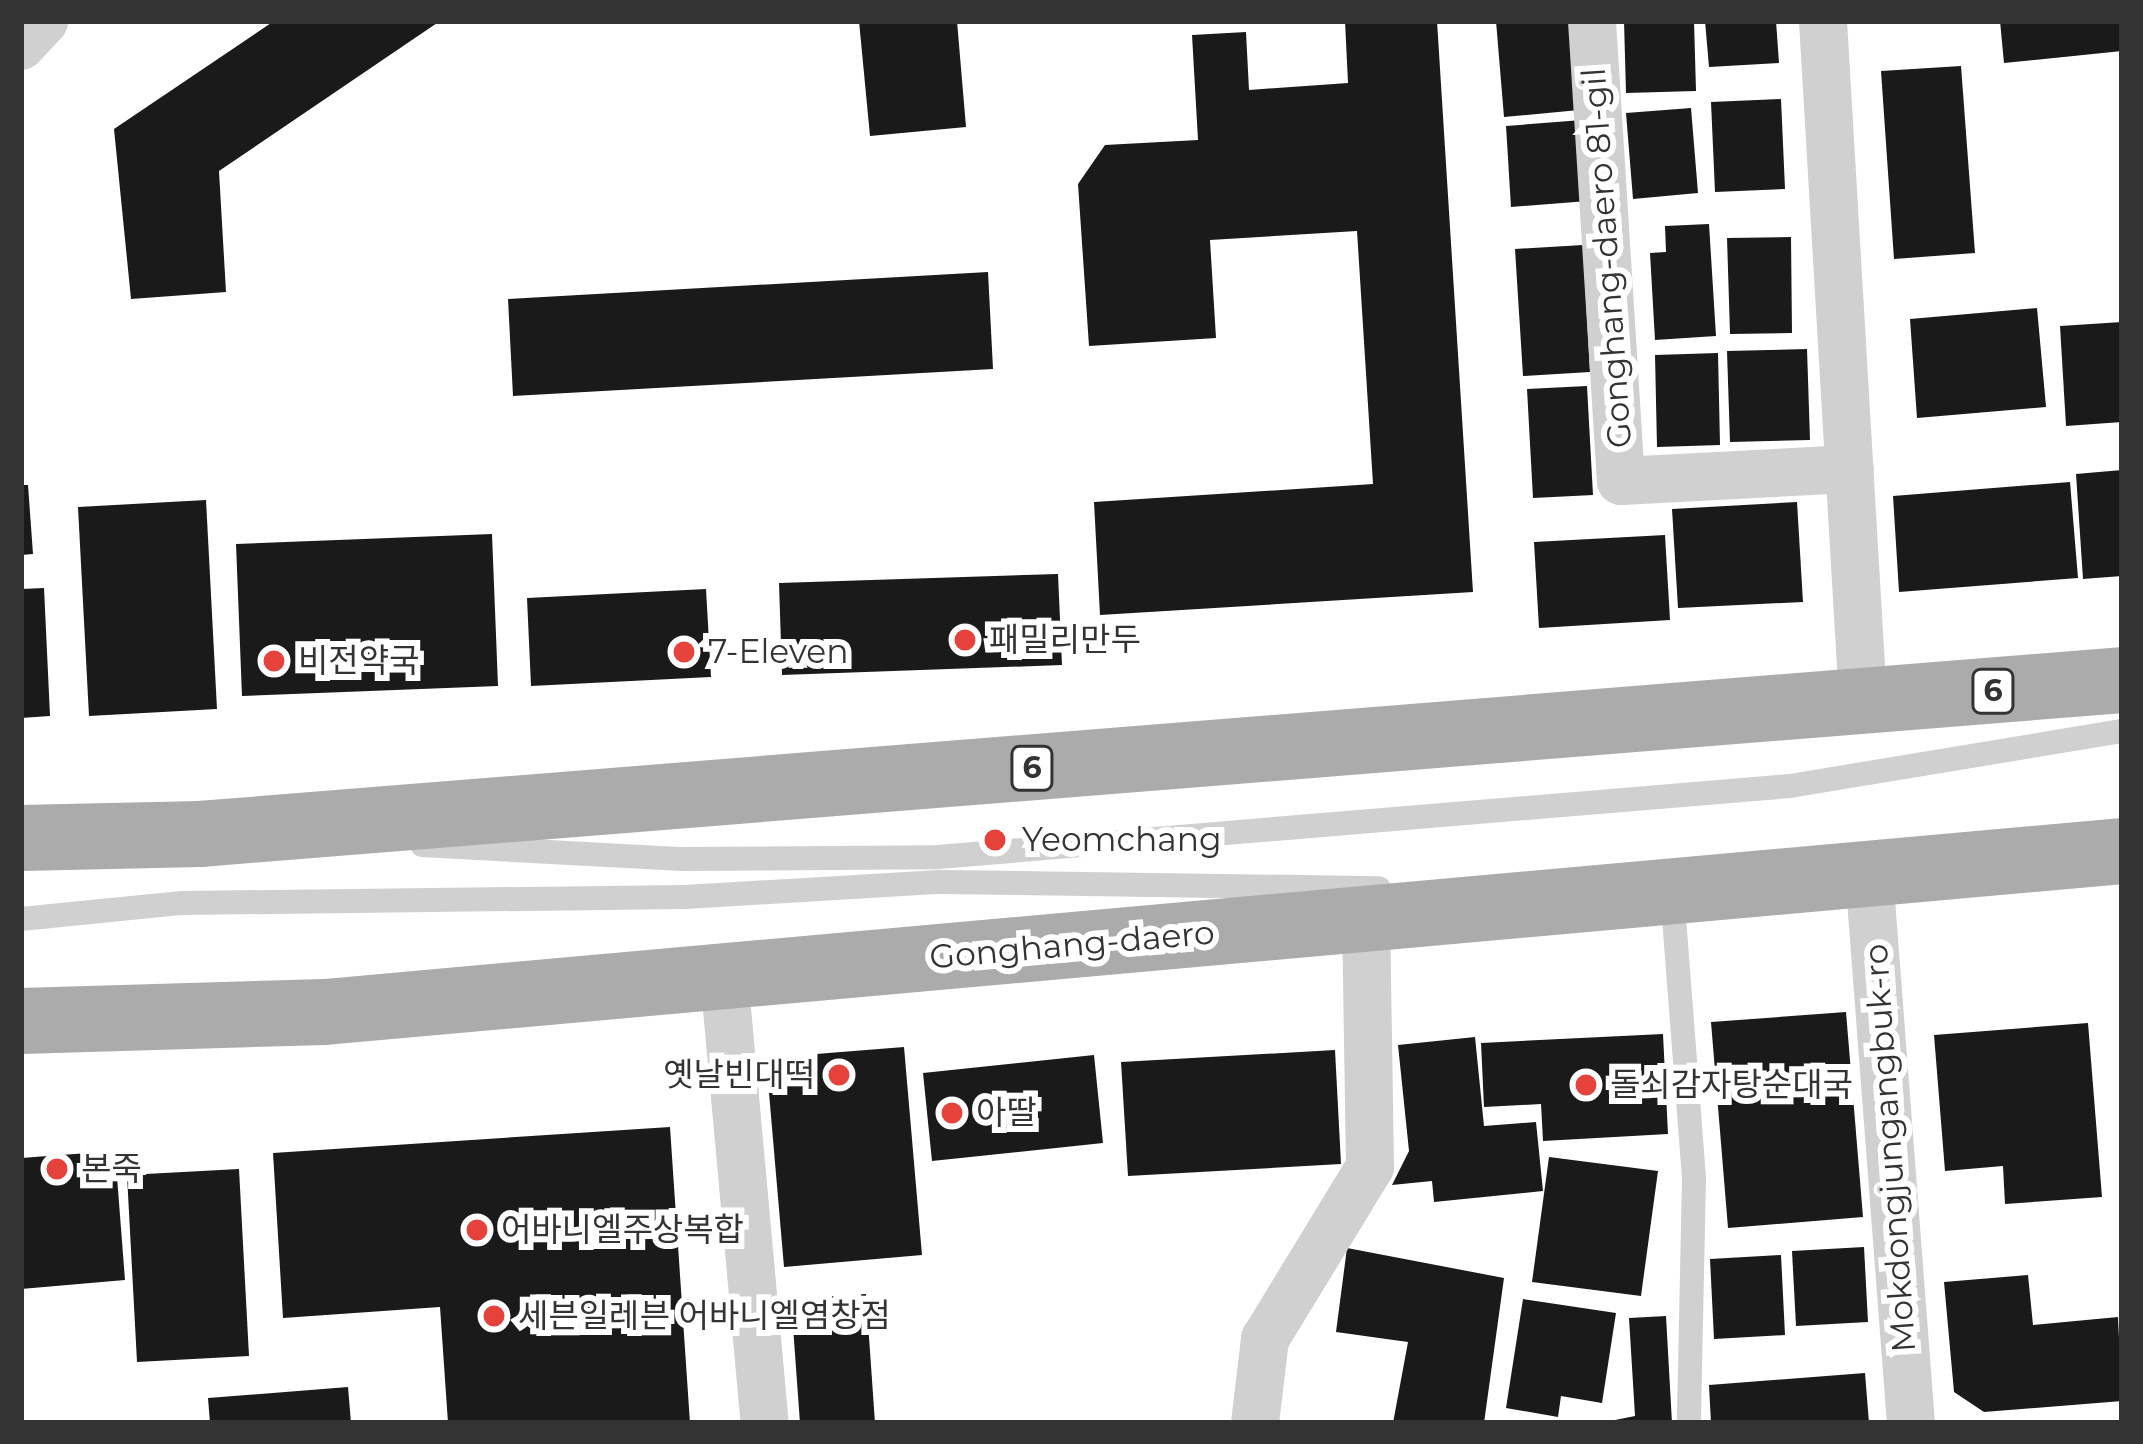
<!DOCTYPE html>
<html>
<head>
<meta charset="utf-8">
<style>
  body { margin:0 }
  #map { position:relative; width:2143px; height:1444px; overflow:hidden; background:#fff; font-family:Montserrat,"Noto Sans KR",sans-serif }
  div>[style] { position:absolute }
  .building>* { inset:0; background:#1a1a1a }
  .lane>* { height:24px; margin:-12px; padding:0 12px; transform-origin:12px; border-radius:12px; background:#d0d0d0 }
  .street>* { height:48px; margin:-24px; padding:0 24px; transform-origin:24px; border-radius:24px; background:#d0d0d0 }
  .primary>* { height:66px; margin:-33px; padding:0 33px; transform-origin:33px; border-radius:33px; background:#ababab }
  .dots>* { width:33px; height:33px; translate:-50% -50%; box-sizing:border-box; border:6px solid #fff; border-radius:50% }
  span { translate:-50% -50%; white-space:nowrap; text-align:center; line-height:1.15; -webkit-text-stroke:12px #fff; paint-order:stroke }
  .shield-label span { padding:3px 9px; background:#fff; border:3px solid; border-radius:9px; -webkit-text-stroke-width:0 }
  .shield-label { font-size:30px; color:#333; font-weight:700 }
  .street-label { font-size:33px; color:#333 }
  .poi-label { font-size:33px; color:#333 }
  .left { translate:0 -50%; text-align:left }
  .right { translate:-100% -50%; text-align:right }
  .frame { position:absolute; inset:0; border:24px solid #333; pointer-events:none }
</style>
</head>
<body>
<div id="map">
  <div class="building">
    <i style="clip-path:polygon(274px 21px,440px 21px,219px 171px,226px 292px,131px 299px,114px 129px)"></i>
    <i style="clip-path:polygon(859px 21px,957px 21px,966px 127px,870px 136px)"></i>
    <i style="clip-path:polygon(1345px 21px,1437px 21px,1473px 592px,1100px 615px,1094px 502px,1373px 484px,1357px 231px,1210px 240px,1216px 338px,1089px 346px,1078px 184px,1105px 145px,1198px 140px,1192px 35px,1246px 32px,1249px 90px,1348px 83px)"></i>
    <i style="clip-path:polygon(1496px 21px,1571px 21px,1579px 110px,1504px 117px)"></i>
    <i style="clip-path:polygon(1624px 21px,1694px 21px,1696px 91px,1626px 93px)"></i>
    <i style="clip-path:polygon(1705px 21px,1776px 21px,1779px 63px,1709px 67px)"></i>
    <i style="clip-path:polygon(2000px 21px,2122px 21px,2122px 51px,2004px 63px)"></i>
    <i style="clip-path:polygon(1961px 66px,1975px 253px,1894px 259px,1881px 71px)"></i>
    <i style="clip-path:polygon(1781px 99px,1785px 189px,1715px 192px,1711px 102px)"></i>
    <i style="clip-path:polygon(1691px 108px,1698px 193px,1633px 199px,1626px 113px)"></i>
    <i style="clip-path:polygon(1582px 120px,1588px 201px,1511px 207px,1506px 126px)"></i>
    <i style="clip-path:polygon(1709px 224px,1716px 336px,1655px 340px,1650px 253px,1666px 252px,1665px 226px)"></i>
    <i style="clip-path:polygon(1791px 237px,1792px 333px,1730px 334px,1727px 238px)"></i>
    <i style="clip-path:polygon(1583px 245px,1590px 372px,1523px 376px,1515px 249px)"></i>
    <i style="clip-path:polygon(988px 272px,993px 369px,513px 396px,508px 299px)"></i>
    <i style="clip-path:polygon(2037px 308px,2046px 407px,1917px 418px,1910px 319px)"></i>
    <i style="clip-path:polygon(2122px 322px,2122px 422px,2066px 426px,2060px 326px)"></i>
    <i style="clip-path:polygon(1807px 349px,1810px 440px,1730px 442px,1727px 351px)"></i>
    <i style="clip-path:polygon(1718px 353px,1720px 445px,1657px 447px,1655px 355px)"></i>
    <i style="clip-path:polygon(1587px 386px,1593px 495px,1533px 498px,1527px 389px)"></i>
    <i style="clip-path:polygon(2122px 470px,2122px 576px,2083px 579px,2076px 474px)"></i>
    <i style="clip-path:polygon(2070px 482px,2078px 578px,1899px 592px,1893px 496px)"></i>
    <i style="clip-path:polygon(21px 485px,28px 485px,33px 554px,21px 555px)"></i>
    <i style="clip-path:polygon(206px 500px,217px 709px,89px 716px,78px 507px)"></i>
    <i style="clip-path:polygon(1797px 502px,1803px 602px,1678px 608px,1672px 509px)"></i>
    <i style="clip-path:polygon(492px 534px,498px 686px,242px 696px,236px 544px)"></i>
    <i style="clip-path:polygon(1665px 535px,1670px 620px,1539px 628px,1534px 542px)"></i>
    <i style="clip-path:polygon(1058px 574px,1062px 665px,782px 675px,779px 583px)"></i>
    <i style="clip-path:polygon(44px 588px,50px 716px,21px 718px,21px 589px)"></i>
    <i style="clip-path:polygon(706px 589px,711px 677px,531px 686px,527px 598px)"></i>
    <i style="clip-path:polygon(1846px 1012px,1863px 1217px,1728px 1228px,1711px 1022px)"></i>
    <i style="clip-path:polygon(2088px 1023px,2102px 1197px,2005px 1204px,2003px 1166px,1945px 1171px,1934px 1035px)"></i>
    <i style="clip-path:polygon(1663px 1034px,1668px 1134px,1543px 1141px,1541px 1104px,1484px 1107px,1481px 1043px)"></i>
    <i style="clip-path:polygon(1475px 1037px,1484px 1126px,1536px 1122px,1543px 1191px,1434px 1202px,1432px 1181px,1392px 1185px,1409px 1151px,1398px 1045px)"></i>
    <i style="clip-path:polygon(904px 1047px,922px 1255px,784px 1267px,766px 1058px)"></i>
    <i style="clip-path:polygon(1335px 1050px,1341px 1164px,1128px 1176px,1121px 1062px)"></i>
    <i style="clip-path:polygon(1094px 1055px,1103px 1143px,932px 1161px,923px 1073px)"></i>
    <i style="clip-path:polygon(670px 1127px,690px 1423px,448px 1423px,440px 1307px,283px 1318px,273px 1153px)"></i>
    <i style="clip-path:polygon(115px 1151px,125px 1280px,21px 1289px,21px 1158px)"></i>
    <i style="clip-path:polygon(1549px 1157px,1658px 1171px,1641px 1296px,1532px 1282px)"></i>
    <i style="clip-path:polygon(239px 1169px,249px 1356px,137px 1362px,127px 1175px)"></i>
    <i style="clip-path:polygon(1864px 1247px,1868px 1322px,1796px 1326px,1792px 1251px)"></i>
    <i style="clip-path:polygon(1347px 1248px,1504px 1278px,1484px 1423px,1393px 1423px,1408px 1342px,1336px 1332px)"></i>
    <i style="clip-path:polygon(1781px 1255px,1785px 1335px,1714px 1339px,1710px 1259px)"></i>
    <i style="clip-path:polygon(2028px 1275px,2033px 1325px,2118px 1317px,2122px 1401px,1984px 1412px,1954px 1392px,1944px 1282px)"></i>
    <i style="clip-path:polygon(866px 1294px,875px 1423px,800px 1423px,791px 1299px)"></i>
    <i style="clip-path:polygon(1523px 1299px,1616px 1313px,1602px 1403px,1561px 1396px,1558px 1417px,1506px 1408px)"></i>
    <i style="clip-path:polygon(1666px 1316px,1672px 1423px,1600px 1423px,1635px 1416px,1629px 1318px)"></i>
    <i style="clip-path:polygon(1865px 1373px,1869px 1423px,1711px 1423px,1709px 1385px)"></i>
    <i style="clip-path:polygon(348px 1387px,351px 1423px,210px 1423px,208px 1398px)"></i>
  </div>
  <div class="lane">
    <i style="left:422px;top:845px;width:261px;rotate:3.1deg"></i>
    <i style="left:683px;top:859px;width:255px;rotate:-0.4deg"></i>
    <i style="left:938px;top:857px;width:855px;rotate:-4.76deg"></i>
    <i style="left:1790px;top:786px;width:337px;rotate:-9.4deg"></i>
    <i style="left:1672px;top:892px;width:287px;rotate:85.6deg"></i>
    <i style="left:1694px;top:1178px;width:245px;rotate:91.2deg"></i>
    <i style="left:21px;top:919px;width:162px;rotate:-5.7deg"></i>
    <i style="left:182px;top:903px;width:503px;rotate:-0.68deg"></i>
    <i style="left:685px;top:897px;width:255px;rotate:-3.4deg"></i>
    <i style="left:940px;top:882px;width:439px;rotate:0.8deg"></i>
  </div>
  <div class="street">
    <i style="left:1592px;top:21px;width:461px;rotate:86.4deg"></i>
    <i style="left:1621px;top:481px;width:229px;rotate:-3deg"></i>
    <i style="left:1823px;top:21px;width:681px;rotate:86.63deg"></i>
    <i style="left:21px;top:46px;width:34px;rotate:-47deg"></i>
    <i style="left:1869px;top:874px;width:551px;rotate:85.63deg"></i>
    <i style="left:724px;top:976px;width:449px;rotate:84.8deg"></i>
    <i style="left:1255px;top:1423px;width:85px;rotate:-83.2deg"></i>
    <i style="left:1265px;top:1339px;width:202px;rotate:-58.6deg"></i>
    <i style="left:1370px;top:1167px;width:248px;rotate:-90.9deg"></i>
  </div>
  <div class="primary">
    <i style="left:21px;top:838px;width:179px;rotate:-1.3deg"></i>
    <i style="left:200px;top:834px;width:1928px;rotate:-4.58deg"></i>
    <i style="left:21px;top:1021px;width:304px;rotate:-1.7deg"></i>
    <i style="left:325px;top:1012px;width:1804px;rotate:-5.12deg"></i>
  </div>
  <div class="dots">
    <i style="left:965px;top:640px;background:#e4423a"></i>
    <i style="left:684px;top:652px;background:#e4423a"></i>
    <i style="left:274px;top:661px;background:#e4423a"></i>
    <i style="left:995px;top:840px;background:#e4423a"></i>
    <i style="left:839px;top:1075px;background:#e4423a"></i>
    <i style="left:1586px;top:1085px;background:#e4423a"></i>
    <i style="left:952px;top:1113px;background:#e4423a"></i>
    <i style="left:57px;top:1169px;background:#e4423a"></i>
    <i style="left:477px;top:1230px;background:#e4423a"></i>
    <i style="left:494px;top:1316px;background:#e4423a"></i>
  </div>
  <div class="shield-label">
    <span style="left:1993px;top:691px">6</span>
    <span style="left:1032px;top:768px">6</span>
  </div>
  <div class="street-label">
    <span style="left:1607px;top:258px;rotate:-94deg">Gonghang-daero 81-gil</span>
    <span style="left:1072px;top:945px;rotate:-5deg">Gonghang-daero</span>
    <span style="left:1890px;top:1148px;rotate:-94deg">Mokdongjungangbuk-ro</span>
  </div>
  <div class="poi-label">
    <span class="left" style="left:989px;top:640px">패밀리만두</span>
    <span class="left" style="left:708px;top:652px">7-Eleven</span>
    <span class="left" style="left:298px;top:661px">비전약국</span>
    <span class="left" style="left:1022px;top:840px">Yeomchang</span>
    <span class="right" style="left:815px;top:1075px">옛날빈대떡</span>
    <span class="left" style="left:1610px;top:1085px">돌쇠감자탕순대국</span>
    <span class="left" style="left:976px;top:1113px">아딸</span>
    <span class="left" style="left:81px;top:1169px">본죽</span>
    <span class="left" style="left:501px;top:1230px">어바니엘주상복합</span>
    <span class="left" style="left:518px;top:1316px">세븐일레븐 어바니엘염창점</span>
  </div>
  <div class="frame"></div>
</div>
</body>
</html>
